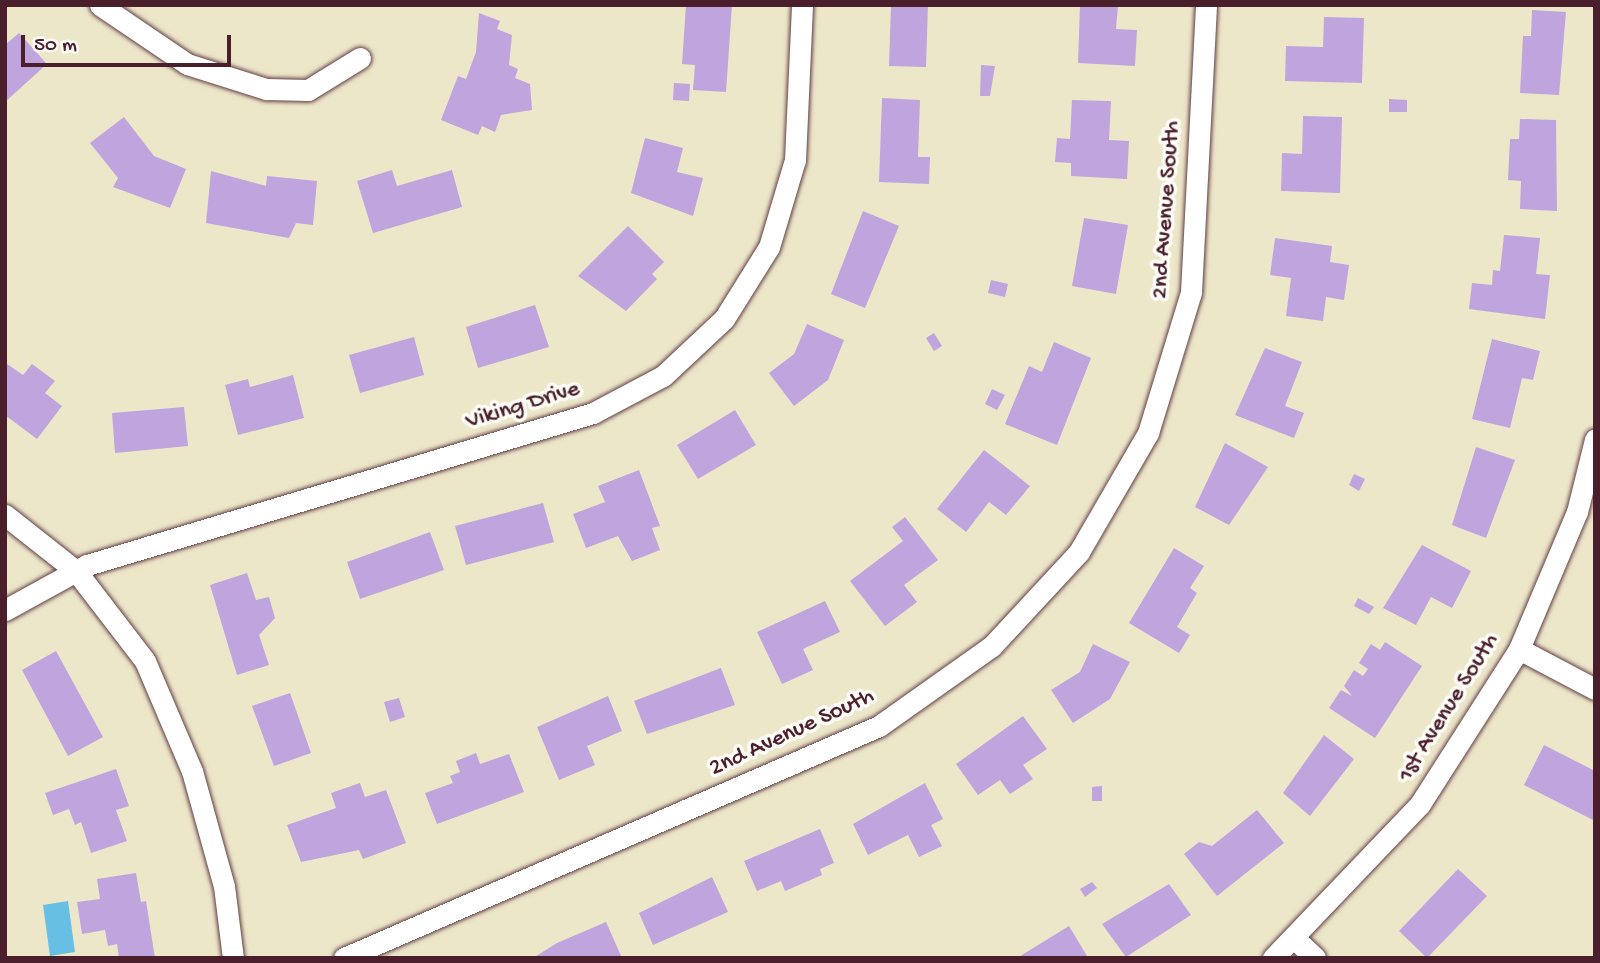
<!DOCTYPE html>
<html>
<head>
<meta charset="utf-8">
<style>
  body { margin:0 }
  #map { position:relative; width:1600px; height:963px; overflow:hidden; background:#ede7ca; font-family:"Gochi Hand",sans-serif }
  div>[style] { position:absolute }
  .water>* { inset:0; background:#67c0e4 }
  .building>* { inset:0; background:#bfa4de }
  .roads { filter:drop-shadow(0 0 2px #623d43) drop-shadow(0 0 2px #623d43) }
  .minor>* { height:21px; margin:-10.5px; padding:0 10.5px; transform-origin:10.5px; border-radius:10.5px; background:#fff }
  span { translate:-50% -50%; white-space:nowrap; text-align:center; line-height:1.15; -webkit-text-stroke:7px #fdfcf7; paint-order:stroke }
  .street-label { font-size:24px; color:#4a1f2b }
  .frame { position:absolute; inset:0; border:7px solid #4a1f2b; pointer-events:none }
  .scale { position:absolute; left:21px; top:35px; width:210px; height:32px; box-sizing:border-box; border:4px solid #4a1f2b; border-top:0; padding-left:9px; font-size:21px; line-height:24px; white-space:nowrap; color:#4a1f2b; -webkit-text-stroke:5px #fdfcf7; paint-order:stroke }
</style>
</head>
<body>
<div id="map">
  <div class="water">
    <i style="clip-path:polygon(68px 901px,75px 952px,50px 956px,43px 905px)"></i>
  </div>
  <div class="building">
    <i style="clip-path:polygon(686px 5px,732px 5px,726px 92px,693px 90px,695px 65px,682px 64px)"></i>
    <i style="clip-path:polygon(891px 5px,928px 5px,926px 67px,889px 66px)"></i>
    <i style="clip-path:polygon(1080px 5px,1118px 5px,1116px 29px,1137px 30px,1135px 66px,1078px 63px)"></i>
    <i style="clip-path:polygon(1532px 10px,1566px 12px,1559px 95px,1520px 93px,1523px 36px,1531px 36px)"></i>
    <i style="clip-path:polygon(479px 13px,500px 21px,497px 29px,512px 35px,509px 65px,518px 69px,515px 78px,530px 84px,532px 110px,501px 115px,495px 132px,482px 126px,478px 135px,441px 120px,458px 76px,466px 79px,476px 52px)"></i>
    <i style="clip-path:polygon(1324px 17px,1364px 18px,1362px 83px,1285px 81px,1286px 46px,1323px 47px)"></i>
    <i style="clip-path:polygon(19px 33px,47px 64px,5px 102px,5px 45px)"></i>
    <i style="clip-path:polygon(981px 65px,995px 66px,990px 96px,980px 96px)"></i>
    <i style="clip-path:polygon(674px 83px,690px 84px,689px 101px,673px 100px)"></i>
    <i style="clip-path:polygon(882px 98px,920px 100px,918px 157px,930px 157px,929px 184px,879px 182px)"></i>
    <i style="clip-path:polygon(1389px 99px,1407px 100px,1407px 112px,1389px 112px)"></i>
    <i style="clip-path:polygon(1072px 100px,1111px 101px,1109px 140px,1129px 141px,1127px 179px,1071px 176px,1071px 163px,1055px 162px,1057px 138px,1070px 139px)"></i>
    <i style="clip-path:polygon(1303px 116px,1342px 117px,1340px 193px,1281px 191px,1282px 153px,1302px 154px)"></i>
    <i style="clip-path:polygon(124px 117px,154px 156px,186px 169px,170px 208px,113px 187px,118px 178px,90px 143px)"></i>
    <i style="clip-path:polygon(1520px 119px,1556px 120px,1557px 211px,1520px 209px,1521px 181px,1508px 180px,1510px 139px,1519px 139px)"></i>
    <i style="clip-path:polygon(645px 138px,683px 148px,677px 172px,703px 178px,693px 216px,631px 193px)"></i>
    <i style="clip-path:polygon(392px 170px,397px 186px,452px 170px,462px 207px,373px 233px,357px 181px)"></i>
    <i style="clip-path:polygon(211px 171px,266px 186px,267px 176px,317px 181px,313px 225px,296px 223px,289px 238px,206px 223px)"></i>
    <i style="clip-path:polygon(863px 211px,899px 226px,865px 308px,831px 294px)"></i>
    <i style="clip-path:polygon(1084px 218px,1128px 225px,1116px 294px,1072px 286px)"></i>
    <i style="clip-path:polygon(628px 226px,664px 262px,652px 274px,657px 279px,626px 311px,578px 276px)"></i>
    <i style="clip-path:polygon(1504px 235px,1540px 238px,1536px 274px,1550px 275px,1545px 319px,1469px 309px,1472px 283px,1492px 285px,1493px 270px,1500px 271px)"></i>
    <i style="clip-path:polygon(1275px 238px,1332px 246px,1330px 262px,1349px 265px,1344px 300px,1326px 297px,1323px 321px,1286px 316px,1291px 278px,1270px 275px)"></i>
    <i style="clip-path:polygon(991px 280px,1008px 284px,1005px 297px,988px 293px)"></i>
    <i style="clip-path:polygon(535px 305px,549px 347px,478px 368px,466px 327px)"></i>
    <i style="clip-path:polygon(807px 324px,844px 340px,828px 380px,794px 406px,769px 373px,794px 354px)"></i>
    <i style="clip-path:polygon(934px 333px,942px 346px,934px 351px,926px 338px)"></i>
    <i style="clip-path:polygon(414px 337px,424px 375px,360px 393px,349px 355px)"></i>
    <i style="clip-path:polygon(1492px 339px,1540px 351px,1533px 380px,1522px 378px,1510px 428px,1472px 419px)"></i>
    <i style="clip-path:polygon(1054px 342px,1091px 358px,1057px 445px,1005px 424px,1029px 366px,1042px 372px)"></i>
    <i style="clip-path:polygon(1265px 348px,1302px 362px,1285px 406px,1304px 413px,1294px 438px,1235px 415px)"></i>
    <i style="clip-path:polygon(7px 364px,23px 375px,32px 364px,55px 381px,45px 393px,62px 406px,37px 439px,5px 415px)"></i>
    <i style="clip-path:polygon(293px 375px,304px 418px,238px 435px,225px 385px,248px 379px,250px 387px)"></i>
    <i style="clip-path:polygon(992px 389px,1005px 395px,997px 410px,985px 404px)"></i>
    <i style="clip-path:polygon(184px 407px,188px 446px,115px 453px,112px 413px)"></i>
    <i style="clip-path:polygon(735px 410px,756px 445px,698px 479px,677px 445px)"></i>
    <i style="clip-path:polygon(1225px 443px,1268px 467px,1229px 525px,1195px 507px)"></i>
    <i style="clip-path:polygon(1476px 447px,1515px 460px,1486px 538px,1452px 525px)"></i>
    <i style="clip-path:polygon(984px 450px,1030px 486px,1006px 515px,989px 502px,966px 532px,937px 509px)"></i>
    <i style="clip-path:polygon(639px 470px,660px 526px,652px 528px,660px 550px,632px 561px,618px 536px,586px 548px,573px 514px,605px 502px,598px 486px)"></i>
    <i style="clip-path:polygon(1354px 474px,1365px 479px,1359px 491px,1349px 485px)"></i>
    <i style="clip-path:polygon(543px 503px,554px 542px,466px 565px,455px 526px)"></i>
    <i style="clip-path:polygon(905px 517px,938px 560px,904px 585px,917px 602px,885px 626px,850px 581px,903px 541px,892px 527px)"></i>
    <i style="clip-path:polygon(430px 532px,444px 570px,360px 599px,347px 562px)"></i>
    <i style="clip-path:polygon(1422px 545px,1471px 571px,1452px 608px,1431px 597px,1416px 625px,1383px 608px)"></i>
    <i style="clip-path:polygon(1174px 548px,1204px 566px,1190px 588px,1197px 593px,1177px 627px,1190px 635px,1179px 653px,1129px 623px)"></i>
    <i style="clip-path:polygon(247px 573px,256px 600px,269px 597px,275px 618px,259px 635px,269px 665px,237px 675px,210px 585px)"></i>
    <i style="clip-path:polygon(1358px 598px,1374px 607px,1369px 614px,1354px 606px)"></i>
    <i style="clip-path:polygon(825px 601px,840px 632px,803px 649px,813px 670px,782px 684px,757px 632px)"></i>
    <i style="clip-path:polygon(1385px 642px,1422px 666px,1375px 738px,1329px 708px,1341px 690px,1352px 696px,1344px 686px,1354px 670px,1363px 676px,1368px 669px,1359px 663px,1371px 644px,1380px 650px)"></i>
    <i style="clip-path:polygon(1093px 644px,1130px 662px,1110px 699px,1073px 723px,1051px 690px,1080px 672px)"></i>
    <i style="clip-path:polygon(56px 651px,103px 737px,68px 756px,22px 670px)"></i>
    <i style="clip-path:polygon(721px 668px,735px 705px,647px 734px,634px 701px)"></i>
    <i style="clip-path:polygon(290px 693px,311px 753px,274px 766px,252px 706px)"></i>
    <i style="clip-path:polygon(608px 696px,622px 731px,587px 746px,595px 765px,559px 780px,537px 727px)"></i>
    <i style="clip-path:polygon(399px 698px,405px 717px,390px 722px,384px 702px)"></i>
    <i style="clip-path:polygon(1023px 716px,1047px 749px,1023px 765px,1033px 779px,1010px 794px,1000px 780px,978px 795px,956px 764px)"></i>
    <i style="clip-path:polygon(1324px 735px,1354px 759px,1310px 816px,1283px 793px)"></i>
    <i style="clip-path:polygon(1544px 745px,1595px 771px,1595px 821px,1524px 785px)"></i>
    <i style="clip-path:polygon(476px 753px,480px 764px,509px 754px,524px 792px,437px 824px,425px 793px,453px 783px,450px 776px,460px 772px,456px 761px)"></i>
    <i style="clip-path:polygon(116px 769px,129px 806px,116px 810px,127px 841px,91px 853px,81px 822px,75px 825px,69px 809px,53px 815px,45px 793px)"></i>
    <i style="clip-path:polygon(360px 783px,365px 797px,386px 790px,406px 843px,363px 859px,359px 850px,301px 862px,287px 825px,336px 808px,331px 793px)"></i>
    <i style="clip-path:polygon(925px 783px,943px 819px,931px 825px,942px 846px,919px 857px,908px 835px,868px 855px,853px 824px)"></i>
    <i style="clip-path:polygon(1102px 786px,1102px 801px,1092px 801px,1092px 787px)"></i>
    <i style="clip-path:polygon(1257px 810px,1284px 843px,1217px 896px,1184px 854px,1199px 842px,1212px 846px)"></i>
    <i style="clip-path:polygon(820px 829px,834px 863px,820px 869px,822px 875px,785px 891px,781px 881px,757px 891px,744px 861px)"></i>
    <i style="clip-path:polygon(1458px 869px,1487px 896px,1427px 958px,1399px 931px)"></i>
    <i style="clip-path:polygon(136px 873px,141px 902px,146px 901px,155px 958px,119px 958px,117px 944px,108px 946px,105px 930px,82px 934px,77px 902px,100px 899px,97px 879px)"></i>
    <i style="clip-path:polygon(712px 877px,728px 912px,653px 945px,639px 913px)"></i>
    <i style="clip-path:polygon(1092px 882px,1097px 888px,1085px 897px,1080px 889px)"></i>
    <i style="clip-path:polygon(1169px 884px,1191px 915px,1126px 957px,1102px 924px)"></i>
    <i style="clip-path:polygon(606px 922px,622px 958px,533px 958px,557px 943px)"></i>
    <i style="clip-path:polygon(1069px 926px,1087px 956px,1017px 958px)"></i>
  </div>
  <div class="roads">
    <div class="minor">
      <i style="left:100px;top:5px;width:105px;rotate:34.1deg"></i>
      <i style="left:187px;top:64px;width:83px;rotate:17.6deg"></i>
      <i style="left:266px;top:89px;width:42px;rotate:1.4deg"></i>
      <i style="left:308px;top:90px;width:61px;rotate:-31.6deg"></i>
      <i style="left:5px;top:515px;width:90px;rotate:38.3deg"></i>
      <i style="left:76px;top:571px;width:113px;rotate:52.5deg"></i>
      <i style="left:145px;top:661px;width:120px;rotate:66.9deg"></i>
      <i style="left:192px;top:771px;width:119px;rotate:74.5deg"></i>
      <i style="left:224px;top:886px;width:73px;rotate:82.9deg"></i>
      <i style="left:5px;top:610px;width:94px;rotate:-28.8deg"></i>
      <i style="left:87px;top:565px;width:528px;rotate:-16.72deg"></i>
      <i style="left:593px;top:413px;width:79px;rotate:-27.9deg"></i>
      <i style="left:663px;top:376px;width:83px;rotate:-43.1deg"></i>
      <i style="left:724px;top:319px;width:85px;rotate:-58deg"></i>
      <i style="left:769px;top:247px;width:91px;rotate:-73.4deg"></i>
      <i style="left:795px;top:160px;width:155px;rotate:-87.4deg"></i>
      <i style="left:1519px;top:649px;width:86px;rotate:27.8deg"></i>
      <i style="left:1296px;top:940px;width:26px;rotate:43deg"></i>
      <i style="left:344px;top:958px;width:583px;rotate:-23.44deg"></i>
      <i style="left:879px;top:726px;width:138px;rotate:-35.3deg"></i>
      <i style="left:992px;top:646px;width:128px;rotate:-47.2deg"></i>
      <i style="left:1079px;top:552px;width:138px;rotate:-59.9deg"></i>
      <i style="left:1148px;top:433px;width:147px;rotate:-73deg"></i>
      <i style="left:1191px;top:292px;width:287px;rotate:-87deg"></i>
      <i style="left:1273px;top:958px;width:213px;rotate:-46.3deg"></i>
      <i style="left:1420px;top:804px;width:184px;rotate:-57.4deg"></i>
      <i style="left:1519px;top:649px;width:149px;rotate:-67.1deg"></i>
      <i style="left:1577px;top:512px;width:75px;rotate:-76.1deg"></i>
    </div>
  </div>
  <div class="street-label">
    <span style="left:1167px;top:210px;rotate:-86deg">2nd Avenue South</span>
    <span style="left:523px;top:406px;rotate:-17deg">Viking Drive</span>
    <span style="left:1449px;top:708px;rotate:-58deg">1st Avenue South</span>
    <span style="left:792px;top:733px;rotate:-25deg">2nd Avenue South</span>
  </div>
  <div class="frame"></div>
  <div class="scale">50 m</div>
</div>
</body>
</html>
